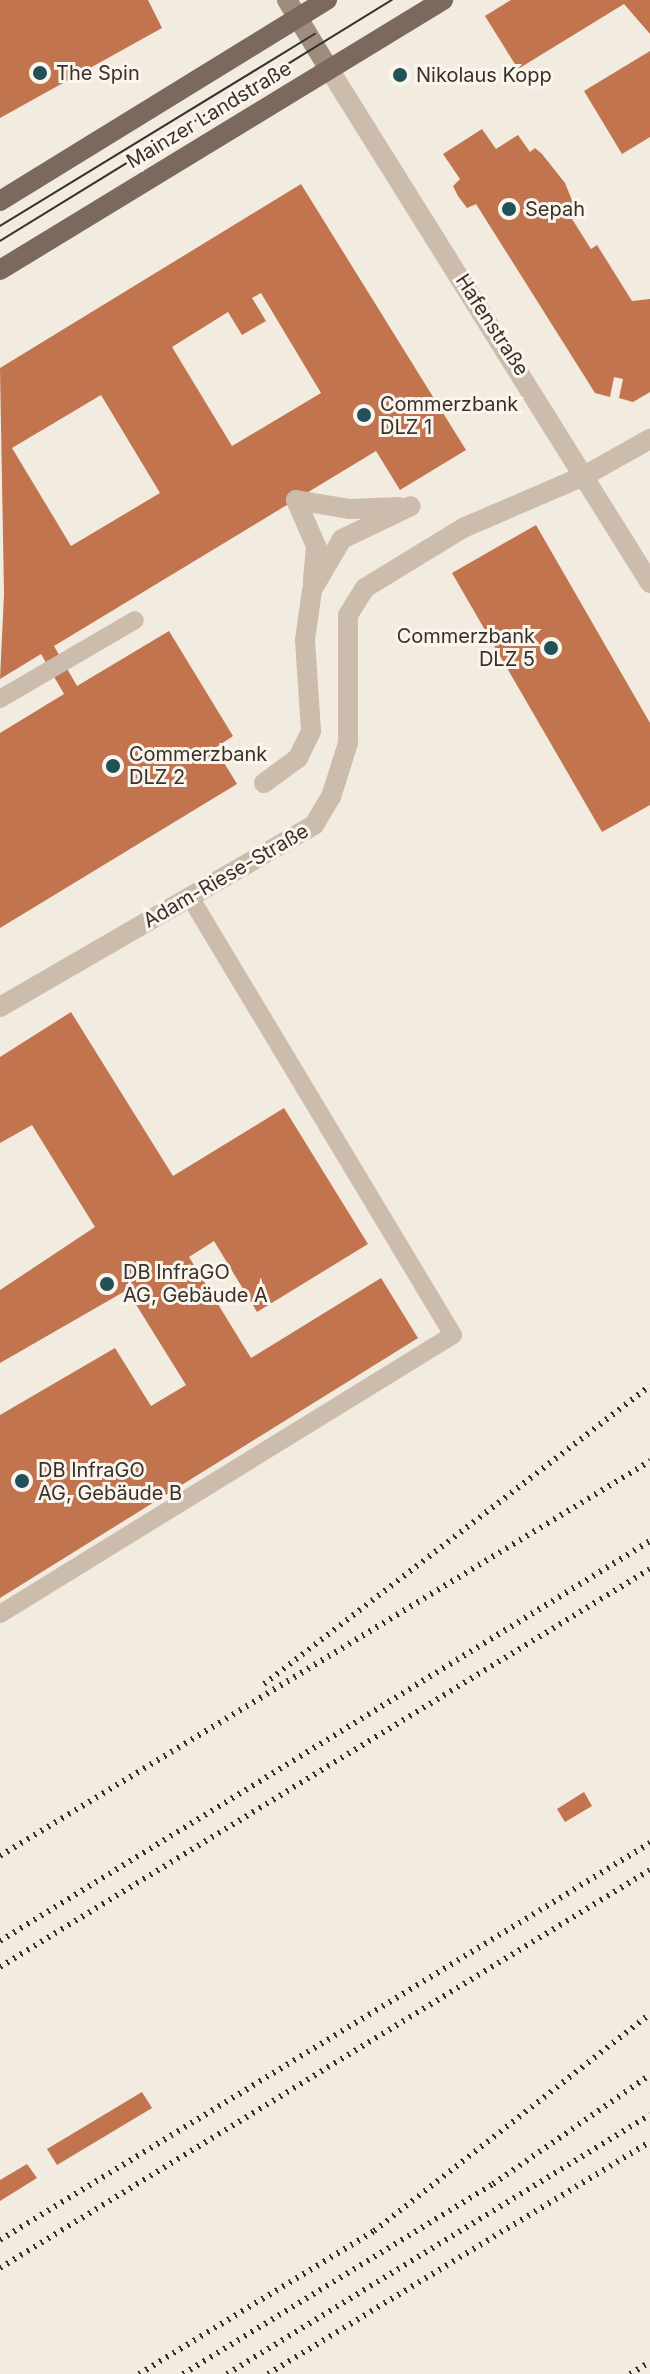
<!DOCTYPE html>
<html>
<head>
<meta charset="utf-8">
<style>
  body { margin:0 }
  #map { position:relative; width:650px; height:2374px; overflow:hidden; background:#f2ebe0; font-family:Inter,sans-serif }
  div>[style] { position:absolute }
  .building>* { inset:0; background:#c2744f }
  .service>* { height:18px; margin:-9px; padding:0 9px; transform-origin:9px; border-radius:9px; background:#cbbcac }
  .pedestrian>* { height:20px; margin:-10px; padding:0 10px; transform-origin:10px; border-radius:10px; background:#cbbcac }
  .minor>* { height:20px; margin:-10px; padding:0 10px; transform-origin:10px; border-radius:10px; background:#cbbcac }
  .tertiary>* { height:20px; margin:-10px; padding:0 10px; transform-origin:10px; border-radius:10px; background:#cbbcac }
  .secondary>* { height:20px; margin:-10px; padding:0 10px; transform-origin:10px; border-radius:10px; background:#9e8c7d }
  .primary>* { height:20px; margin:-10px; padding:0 10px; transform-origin:10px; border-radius:10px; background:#7a695c }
  .tram>* { height:2px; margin:-1px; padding:0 1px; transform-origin:1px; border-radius:1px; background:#39302b }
  .rail>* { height:6px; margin-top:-3px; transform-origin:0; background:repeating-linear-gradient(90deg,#39302b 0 2px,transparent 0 8px) }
  .dots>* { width:22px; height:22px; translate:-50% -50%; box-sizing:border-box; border:4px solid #faf5ed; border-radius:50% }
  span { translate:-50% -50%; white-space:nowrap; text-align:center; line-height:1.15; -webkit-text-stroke:6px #faf5ed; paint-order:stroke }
  .poi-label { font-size:20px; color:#39302b }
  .left { translate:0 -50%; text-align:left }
  .right { translate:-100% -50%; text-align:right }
  .street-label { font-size:20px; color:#39302b }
</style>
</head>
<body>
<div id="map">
  <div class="building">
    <i style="clip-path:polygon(0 0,148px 0,162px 28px,0 118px)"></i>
    <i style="clip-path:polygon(511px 0,650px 0,650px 34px,624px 4px,518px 69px,485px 16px)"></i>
    <i style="clip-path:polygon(650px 51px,650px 137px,622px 154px,584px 91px)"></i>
    <i style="clip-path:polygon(482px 129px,496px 149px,518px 135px,530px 152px,535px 148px,542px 154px,565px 183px,578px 215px,572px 219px,591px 249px,597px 245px,632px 301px,650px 299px,650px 392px,633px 402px,619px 398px,623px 379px,614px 377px,610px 397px,595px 393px,476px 204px,467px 208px,458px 196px,453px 186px,460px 179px,443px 154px)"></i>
    <i style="clip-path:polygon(evenodd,301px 184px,466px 450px,400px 490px,376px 451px,54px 646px,77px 686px,169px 631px,233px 736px,215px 748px,237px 784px,0 928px,0 733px,64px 694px,41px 654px,0 679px,4px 594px,0 368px,301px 184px,261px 293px,321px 393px,232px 446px,172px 347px,228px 312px,242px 335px,266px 321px,252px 298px,261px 293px,301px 184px,101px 395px,160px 493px,71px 546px,12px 448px,101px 395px)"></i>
    <i style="clip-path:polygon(536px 525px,650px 723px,650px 805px,602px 832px,452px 573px)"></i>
    <i style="clip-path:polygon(71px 1012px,173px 1176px,284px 1108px,368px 1244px,257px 1312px,214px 1241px,189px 1257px,251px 1358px,381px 1278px,418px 1338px,0 1598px,0 1415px,115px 1348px,151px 1406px,186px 1385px,127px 1290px,0 1363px,0 1290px,95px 1227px,32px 1125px,0 1143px,0 1057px)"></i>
    <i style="clip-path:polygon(584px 1792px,592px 1806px,565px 1822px,557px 1809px)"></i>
    <i style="clip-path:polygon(142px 2092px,152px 2108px,57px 2165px,47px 2149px)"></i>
    <i style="clip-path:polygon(27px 2164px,37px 2178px,0 2201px,0 2180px)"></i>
  </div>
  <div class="service">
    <i style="left:0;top:699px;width:156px;rotate:-30.3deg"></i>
    <i style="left:0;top:1614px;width:532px;rotate:-31.63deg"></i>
    <i style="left:453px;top:1335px;width:511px;rotate:-120.98deg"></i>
  </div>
  <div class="pedestrian">
    <i style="left:296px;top:500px;width:55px;rotate:9.5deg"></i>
    <i style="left:350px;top:509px;width:49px;rotate:-2.3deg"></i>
    <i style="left:296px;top:500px;width:50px;rotate:66.5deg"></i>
    <i style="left:316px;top:546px;width:37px;rotate:95deg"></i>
    <i style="left:264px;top:783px;width:42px;rotate:-36.3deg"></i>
    <i style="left:298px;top:758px;width:30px;rotate:-64deg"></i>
    <i style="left:311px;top:731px;width:91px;rotate:-93.8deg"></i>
    <i style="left:305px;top:640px;width:50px;rotate:-82deg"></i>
    <i style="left:312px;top:590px;width:59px;rotate:-59.5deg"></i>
    <i style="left:342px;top:539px;width:76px;rotate:-25.6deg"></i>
  </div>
  <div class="minor">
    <i style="left:0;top:1007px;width:363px;rotate:-30.1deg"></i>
    <i style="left:314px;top:825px;width:33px;rotate:-59deg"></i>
    <i style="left:331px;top:797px;width:57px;rotate:-72.5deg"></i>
    <i style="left:348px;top:743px;width:128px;rotate:-90deg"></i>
    <i style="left:348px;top:615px;width:32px;rotate:-58deg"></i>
    <i style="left:365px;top:588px;width:115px;rotate:-31.5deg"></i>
    <i style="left:463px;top:528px;width:132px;rotate:-23.3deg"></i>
    <i style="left:584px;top:476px;width:76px;rotate:-29.3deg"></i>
  </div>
  <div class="tertiary">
    <i style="left:329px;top:69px;width:606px;rotate:58.01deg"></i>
  </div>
  <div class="secondary">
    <i style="left:287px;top:0;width:81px;rotate:58.7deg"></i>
  </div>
  <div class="primary">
    <i style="left:0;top:201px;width:384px;rotate:-31.6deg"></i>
    <i style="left:0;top:270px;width:519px;rotate:-31.36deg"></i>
  </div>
  <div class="tram">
    <i style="left:0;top:226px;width:369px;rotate:-31.4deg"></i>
    <i style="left:0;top:241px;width:460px;rotate:-31.6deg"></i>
  </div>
  <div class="rail">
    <i style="left:264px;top:1684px;width:488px;rotate:-37.7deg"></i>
    <i style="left:0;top:1856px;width:761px;rotate:-31.29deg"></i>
    <i style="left:0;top:1941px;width:763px;rotate:-31.61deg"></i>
    <i style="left:0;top:1967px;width:762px;rotate:-31.48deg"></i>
    <i style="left:0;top:2240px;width:762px;rotate:-31.42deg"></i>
    <i style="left:0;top:2268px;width:762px;rotate:-31.48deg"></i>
    <i style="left:139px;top:2374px;width:275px;rotate:-31.3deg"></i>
    <i style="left:374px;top:2231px;width:351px;rotate:-38.2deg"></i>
    <i style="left:183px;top:2374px;width:364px;rotate:-31.5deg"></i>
    <i style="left:493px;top:2184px;width:191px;rotate:-34.8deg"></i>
    <i style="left:227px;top:2374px;width:496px;rotate:-31.5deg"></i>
    <i style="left:268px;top:2374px;width:447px;rotate:-31.3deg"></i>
    <i style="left:630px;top:2374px;width:23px;rotate:-31deg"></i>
  </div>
  <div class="dots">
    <i style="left:40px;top:73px;background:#215159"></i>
    <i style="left:400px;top:75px;background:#215159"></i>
    <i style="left:509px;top:209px;background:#215159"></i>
    <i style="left:364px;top:415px;background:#215159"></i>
    <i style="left:551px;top:648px;background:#215159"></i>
    <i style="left:113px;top:766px;background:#215159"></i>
    <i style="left:107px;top:1284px;background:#215159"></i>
    <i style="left:22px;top:1481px;background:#215159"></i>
  </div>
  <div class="poi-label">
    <span class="left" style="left:56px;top:73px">The Spin</span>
    <span class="left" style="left:416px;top:75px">Nikolaus Kopp</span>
    <span class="left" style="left:525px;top:209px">Sepah</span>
    <span class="left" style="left:380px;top:416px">Commerzbank<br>DLZ 1</span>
    <span class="right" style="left:535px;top:648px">Commerzbank<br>DLZ 5</span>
    <span class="left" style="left:129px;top:766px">Commerzbank<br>DLZ 2</span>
    <span class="left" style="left:123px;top:1284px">DB InfraGO<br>AG, Gebäude A</span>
    <span class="left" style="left:38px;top:1482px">DB InfraGO<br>AG, Gebäude B</span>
  </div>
  <div class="street-label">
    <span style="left:209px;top:115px;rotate:-31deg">Mainzer Landstraße</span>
    <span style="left:492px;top:325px;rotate:57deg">Hafenstraße</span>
    <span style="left:226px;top:876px;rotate:-30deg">Adam-Riese-Straße</span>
  </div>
</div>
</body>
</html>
